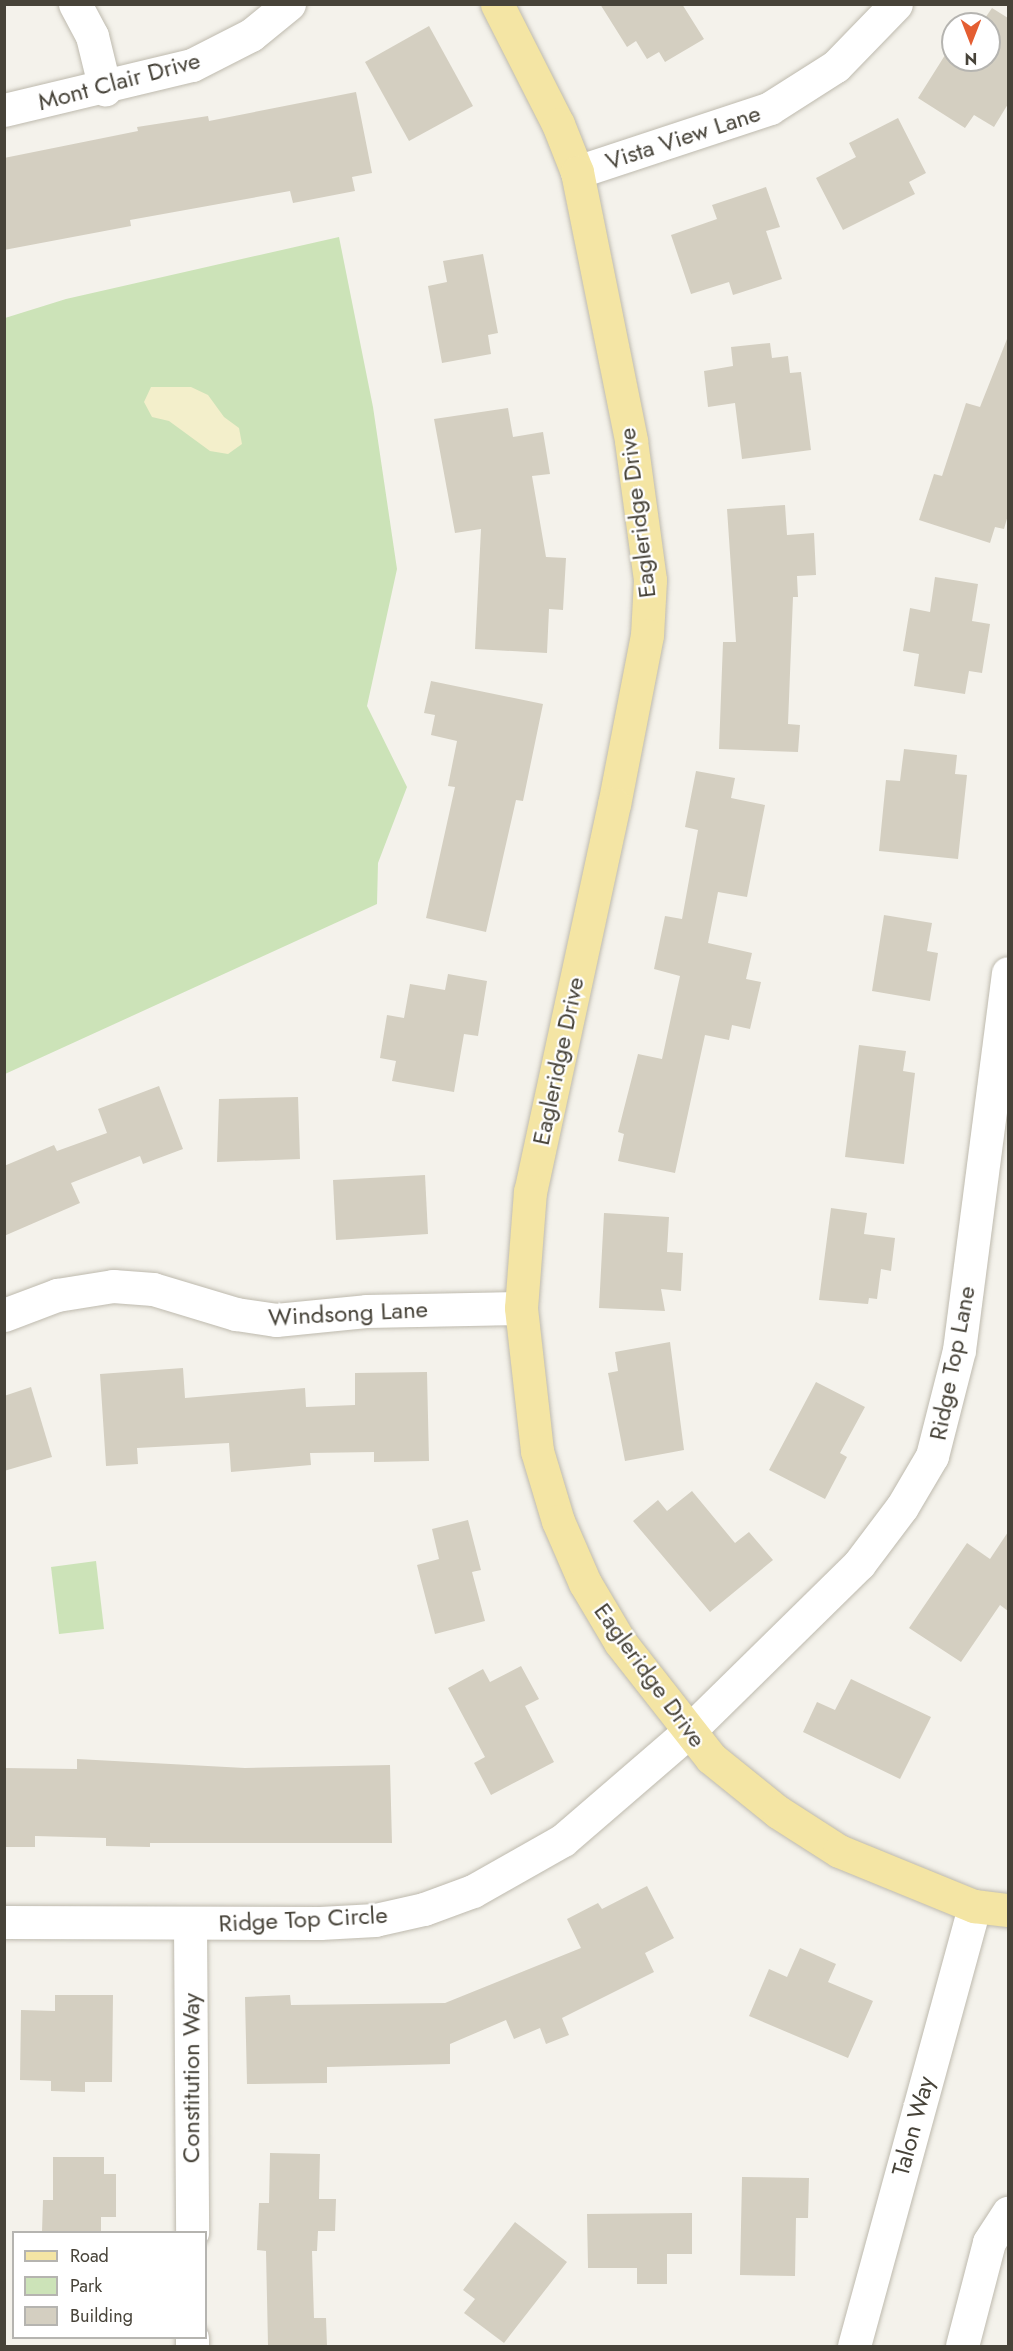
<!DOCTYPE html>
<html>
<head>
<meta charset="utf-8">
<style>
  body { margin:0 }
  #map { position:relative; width:1013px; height:2351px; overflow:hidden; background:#f4f2eb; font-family:Jost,sans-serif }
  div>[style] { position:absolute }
  .green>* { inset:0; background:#cce3b8 }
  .sand>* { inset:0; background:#f3efcb }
  .building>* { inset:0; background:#d4cfc1 }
  .roads { filter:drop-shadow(0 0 2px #bebaae) drop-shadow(0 0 2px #bebaae) }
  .minor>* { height:33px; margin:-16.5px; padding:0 16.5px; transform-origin:16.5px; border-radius:16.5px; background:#fff }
  .major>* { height:33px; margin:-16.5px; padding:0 16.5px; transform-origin:16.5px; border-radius:16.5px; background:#f4e5a4 }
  span { translate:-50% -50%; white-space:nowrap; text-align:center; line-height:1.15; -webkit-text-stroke:4.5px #fff; paint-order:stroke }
  .street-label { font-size:24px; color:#474339 }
  .frame { position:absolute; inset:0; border:6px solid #474339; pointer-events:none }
  .legend { position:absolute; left:12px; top:2231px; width:195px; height:108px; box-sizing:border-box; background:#fff; border:2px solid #b5b4b0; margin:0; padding:8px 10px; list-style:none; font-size:18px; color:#474339 }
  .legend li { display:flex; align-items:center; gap:12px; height:30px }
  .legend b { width:30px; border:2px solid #b5b4b0 }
  .north { position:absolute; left:941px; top:12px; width:60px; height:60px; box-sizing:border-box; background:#fff; border:2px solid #b5b4b0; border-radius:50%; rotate:180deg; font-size:16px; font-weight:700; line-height:24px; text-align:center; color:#474339 }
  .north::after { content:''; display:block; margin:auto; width:21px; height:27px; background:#e45e32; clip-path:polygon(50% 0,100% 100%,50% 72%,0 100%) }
</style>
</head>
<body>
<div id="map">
  <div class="green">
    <i style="clip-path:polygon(339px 237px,373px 407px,397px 569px,367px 706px,407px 787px,378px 863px,377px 904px,5px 1074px,5px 318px,66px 299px)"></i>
    <i style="clip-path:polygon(96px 1561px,104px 1629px,59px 1634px,51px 1567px)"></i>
  </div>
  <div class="sand">
    <i style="clip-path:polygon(151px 387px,191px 387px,208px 395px,224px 417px,239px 428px,242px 444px,228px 454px,210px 451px,169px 421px,152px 417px,144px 402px)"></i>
  </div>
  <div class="building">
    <i style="clip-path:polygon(600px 4px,682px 4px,704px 39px,665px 62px,659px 52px,647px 59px,636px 41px,627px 47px)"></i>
    <i style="clip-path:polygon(992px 8px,1008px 18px,1008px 104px,994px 127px,974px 115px,965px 128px,918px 98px,947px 52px,953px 60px,989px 60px,989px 24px,981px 24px)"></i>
    <i style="clip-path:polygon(429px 26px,473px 106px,409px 141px,365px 62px)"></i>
    <i style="clip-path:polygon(356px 92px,372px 173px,352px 177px,355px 191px,293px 203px,290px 191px,130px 220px,131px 226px,4px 250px,4px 158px,138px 131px,137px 127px,208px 116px,209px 121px)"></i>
    <i style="clip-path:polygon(898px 118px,926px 173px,909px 182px,915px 194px,843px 230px,816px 178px,856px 157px,849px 143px)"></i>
    <i style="clip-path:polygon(766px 187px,780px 227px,766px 231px,782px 279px,733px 295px,729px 282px,691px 294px,671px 235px,717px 219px,712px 205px)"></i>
    <i style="clip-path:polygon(483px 254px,498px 333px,488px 335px,491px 354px,442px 363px,428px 286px,447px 282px,443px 261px)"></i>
    <i style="clip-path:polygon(1007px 339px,1008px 515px,1004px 529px,995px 527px,990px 543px,919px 520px,934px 474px,942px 476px,966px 403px,980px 407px)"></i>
    <i style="clip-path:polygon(770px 343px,772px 358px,788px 356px,790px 373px,801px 372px,811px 450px,742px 459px,735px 403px,708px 407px,704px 371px,733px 366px,731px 347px)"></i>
    <i style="clip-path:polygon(508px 408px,513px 437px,543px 432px,550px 474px,532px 476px,546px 557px,566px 558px,563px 610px,549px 609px,547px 653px,475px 649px,481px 529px,455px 533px,434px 419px)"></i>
    <i style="clip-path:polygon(785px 505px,787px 535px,814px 533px,816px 575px,797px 576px,798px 597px,793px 597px,788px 724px,800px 725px,798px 752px,719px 749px,723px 642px,736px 642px,727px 509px)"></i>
    <i style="clip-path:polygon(935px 577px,978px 584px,972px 621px,990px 624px,982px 673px,969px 671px,965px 694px,914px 686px,919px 654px,903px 651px,910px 608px,930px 612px)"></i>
    <i style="clip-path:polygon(431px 681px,543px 704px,523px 801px,516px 800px,486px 932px,426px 918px,455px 787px,448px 786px,457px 741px,431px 735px,435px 715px,424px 713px)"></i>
    <i style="clip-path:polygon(904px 749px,957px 755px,955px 774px,967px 775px,958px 859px,879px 851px,886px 780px,900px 781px)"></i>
    <i style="clip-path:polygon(696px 771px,735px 778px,731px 798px,765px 805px,747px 897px,718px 892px,708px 943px,752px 953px,746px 979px,761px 982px,750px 1029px,732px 1025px,729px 1040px,705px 1035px,675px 1173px,618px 1161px,624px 1134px,618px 1132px,638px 1054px,662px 1059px,680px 976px,654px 969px,665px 916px,682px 919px,698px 830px,685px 827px)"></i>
    <i style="clip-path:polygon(884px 915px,932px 923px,927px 951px,938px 953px,930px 1001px,872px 991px)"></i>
    <i style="clip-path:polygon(448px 974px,487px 981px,478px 1036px,464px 1034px,454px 1092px,392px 1081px,396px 1061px,380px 1058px,387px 1015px,404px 1018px,410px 984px,445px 990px)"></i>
    <i style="clip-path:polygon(859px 1045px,906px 1051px,903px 1071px,915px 1073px,904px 1164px,845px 1157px)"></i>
    <i style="clip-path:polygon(159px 1086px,183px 1149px,143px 1164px,140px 1156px,71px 1183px,80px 1203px,4px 1236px,4px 1166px,54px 1145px,57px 1151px,107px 1133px,98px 1109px)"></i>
    <i style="clip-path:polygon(298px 1097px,300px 1159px,217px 1162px,219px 1099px)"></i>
    <i style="clip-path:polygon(425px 1175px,428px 1234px,336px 1240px,333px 1180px)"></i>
    <i style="clip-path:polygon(831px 1208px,867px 1213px,864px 1234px,895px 1238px,891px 1271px,881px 1269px,877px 1299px,869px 1298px,868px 1304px,819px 1300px)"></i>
    <i style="clip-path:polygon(604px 1213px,669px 1217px,667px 1252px,683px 1253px,681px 1291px,661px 1289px,665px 1311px,599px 1308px)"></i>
    <i style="clip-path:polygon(670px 1342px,684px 1450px,625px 1461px,608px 1373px,618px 1371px,615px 1352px)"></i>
    <i style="clip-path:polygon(183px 1368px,185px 1398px,305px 1388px,306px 1407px,355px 1405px,355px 1373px,427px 1372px,429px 1461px,374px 1462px,374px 1452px,310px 1453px,311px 1465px,231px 1472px,229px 1443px,137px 1448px,138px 1464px,106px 1466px,100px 1374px)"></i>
    <i style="clip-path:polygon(816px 1382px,865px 1407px,840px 1453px,847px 1457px,825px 1499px,769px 1470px)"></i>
    <i style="clip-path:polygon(31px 1387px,52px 1457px,4px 1471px,4px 1396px)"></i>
    <i style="clip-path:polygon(692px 1491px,735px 1543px,749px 1532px,773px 1560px,710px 1612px,633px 1521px,658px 1500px,667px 1511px)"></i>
    <i style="clip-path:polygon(468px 1520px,481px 1570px,472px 1572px,485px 1621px,435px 1634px,417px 1565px,439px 1559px,432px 1529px)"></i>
    <i style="clip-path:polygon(1008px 1532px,1008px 1611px,1000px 1605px,961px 1662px,909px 1628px,967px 1543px,990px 1559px)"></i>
    <i style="clip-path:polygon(521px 1666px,539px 1699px,525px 1706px,554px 1762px,491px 1795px,474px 1763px,485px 1757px,448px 1688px,483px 1669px,490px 1682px)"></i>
    <i style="clip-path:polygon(851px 1679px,931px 1717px,900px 1779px,803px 1732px,817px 1702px,835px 1710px)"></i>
    <i style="clip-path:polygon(77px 1759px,245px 1768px,390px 1765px,392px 1843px,150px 1843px,150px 1847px,106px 1846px,106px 1838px,35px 1836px,35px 1847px,4px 1847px,4px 1768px,77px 1769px)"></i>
    <i style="clip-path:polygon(647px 1886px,674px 1938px,645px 1953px,654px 1972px,562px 2018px,569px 2035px,546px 2044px,540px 2028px,514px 2039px,506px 2020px,450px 2044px,450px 2064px,327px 2067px,327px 2083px,247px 2084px,245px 1997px,290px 1995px,291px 2005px,445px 2003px,581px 1948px,567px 1919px,598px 1903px,602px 1909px)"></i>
    <i style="clip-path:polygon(800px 1948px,836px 1964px,828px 1982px,873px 2001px,848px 2058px,749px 2016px,769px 1969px,787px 1977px)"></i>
    <i style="clip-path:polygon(55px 1995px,113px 1995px,112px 2082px,85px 2082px,85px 2092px,51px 2091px,51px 2081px,20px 2080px,21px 2010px,55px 2011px)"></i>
    <i style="clip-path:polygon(270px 2153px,320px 2154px,319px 2199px,336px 2199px,335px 2231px,318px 2231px,317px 2251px,312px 2251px,314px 2318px,326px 2318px,327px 2346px,268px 2346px,266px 2251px,257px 2250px,259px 2203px,269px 2203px)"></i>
    <i style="clip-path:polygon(53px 2157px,104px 2157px,104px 2174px,116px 2174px,116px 2217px,101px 2217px,101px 2232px,42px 2232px,43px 2200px,53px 2200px)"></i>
    <i style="clip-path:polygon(742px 2177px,809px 2178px,808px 2218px,796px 2218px,795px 2276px,740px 2275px)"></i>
    <i style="clip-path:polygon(692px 2213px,692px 2254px,667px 2254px,667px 2284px,637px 2284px,637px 2268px,588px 2268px,587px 2214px)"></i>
    <i style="clip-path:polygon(515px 2222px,567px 2262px,504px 2343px,464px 2313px,475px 2299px,463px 2290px)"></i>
  </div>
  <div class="roads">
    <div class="minor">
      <i style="left:75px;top:4px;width:36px;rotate:62deg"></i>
      <i style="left:92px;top:36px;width:55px;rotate:76.2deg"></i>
      <i style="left:4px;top:110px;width:193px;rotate:-13.5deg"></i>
      <i style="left:192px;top:65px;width:66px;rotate:-27deg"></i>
      <i style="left:251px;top:35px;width:49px;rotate:-39.2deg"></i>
      <i style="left:577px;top:172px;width:203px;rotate:-18.3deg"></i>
      <i style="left:770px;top:108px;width:78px;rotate:-32.5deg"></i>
      <i style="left:836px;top:66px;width:86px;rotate:-45.9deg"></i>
      <i style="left:4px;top:1315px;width:57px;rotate:-20.7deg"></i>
      <i style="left:57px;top:1295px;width:57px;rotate:-9.1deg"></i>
      <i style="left:113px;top:1286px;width:40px;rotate:4.3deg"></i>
      <i style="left:153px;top:1289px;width:87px;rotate:16.8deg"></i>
      <i style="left:236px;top:1314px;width:40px;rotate:8.5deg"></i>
      <i style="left:276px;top:1320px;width:90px;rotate:-5.7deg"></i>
      <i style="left:366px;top:1311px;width:155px;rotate:-1.1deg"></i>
      <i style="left:4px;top:1922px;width:316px;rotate:0.2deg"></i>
      <i style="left:320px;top:1923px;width:55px;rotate:-3.1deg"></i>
      <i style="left:375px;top:1920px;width:50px;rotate:-12.7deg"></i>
      <i style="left:424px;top:1909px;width:52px;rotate:-20.2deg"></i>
      <i style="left:473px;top:1891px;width:103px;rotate:-29.5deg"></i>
      <i style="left:563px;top:1840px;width:165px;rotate:-40.8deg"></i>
      <i style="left:688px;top:1732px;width:240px;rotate:-44.5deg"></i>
      <i style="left:859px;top:1564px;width:71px;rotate:-53deg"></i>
      <i style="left:902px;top:1507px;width:59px;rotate:-59.5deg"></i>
      <i style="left:932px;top:1456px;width:109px;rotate:-75.7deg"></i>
      <i style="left:959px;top:1350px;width:380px;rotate:-82.6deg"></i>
      <i style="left:190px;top:1924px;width:308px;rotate:89.6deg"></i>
      <i style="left:192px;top:2338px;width:8px;rotate:90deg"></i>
      <i style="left:854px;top:2346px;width:456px;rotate:-74.7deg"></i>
      <i style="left:962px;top:2346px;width:107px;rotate:-75.4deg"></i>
      <i style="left:989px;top:2242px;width:35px;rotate:-57deg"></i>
    </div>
    <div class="major">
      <i style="left:497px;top:4px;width:135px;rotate:63.1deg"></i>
      <i style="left:558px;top:124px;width:52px;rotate:68.4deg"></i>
      <i style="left:577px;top:172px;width:274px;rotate:78.6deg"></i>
      <i style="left:631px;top:441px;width:140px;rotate:82.2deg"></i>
      <i style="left:650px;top:580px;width:55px;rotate:93.1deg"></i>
      <i style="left:647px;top:635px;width:172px;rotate:101deg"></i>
      <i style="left:614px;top:804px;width:396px;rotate:102.2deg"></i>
      <i style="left:530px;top:1191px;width:117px;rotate:94.4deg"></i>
      <i style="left:521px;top:1308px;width:144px;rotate:83.6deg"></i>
      <i style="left:537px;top:1451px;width:73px;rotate:73.3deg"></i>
      <i style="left:558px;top:1521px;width:68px;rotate:66.5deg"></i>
      <i style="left:585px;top:1583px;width:69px;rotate:59.3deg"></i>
      <i style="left:620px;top:1642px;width:147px;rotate:51.9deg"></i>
      <i style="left:711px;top:1758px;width:86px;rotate:38.9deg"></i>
      <i style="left:778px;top:1812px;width:72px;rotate:32.6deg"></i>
      <i style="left:839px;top:1851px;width:146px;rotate:22.2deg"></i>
      <i style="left:974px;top:1906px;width:34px;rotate:7deg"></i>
    </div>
  </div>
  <div class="street-label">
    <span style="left:119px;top:81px;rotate:-15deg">Mont Clair Drive</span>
    <span style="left:683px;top:137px;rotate:-18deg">Vista View Lane</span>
    <span style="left:637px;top:513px;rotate:-97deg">Eagleridge Drive</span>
    <span style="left:558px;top:1061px;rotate:-78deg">Eagleridge Drive</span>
    <span style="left:348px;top:1313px;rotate:-3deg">Windsong Lane</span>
    <span style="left:952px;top:1363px;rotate:-79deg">Ridge Top Lane</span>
    <span style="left:650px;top:1675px;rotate:54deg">Eagleridge Drive</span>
    <span style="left:303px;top:1919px;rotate:-3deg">Ridge Top Circle</span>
    <span style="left:191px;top:2078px;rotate:-90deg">Constitution Way</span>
    <span style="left:913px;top:2126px;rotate:-75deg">Talon Way</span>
  </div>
  <div class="frame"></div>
  <ul class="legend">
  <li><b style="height:8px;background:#f4e5a4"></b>Road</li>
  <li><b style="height:16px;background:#cce3b8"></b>Park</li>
  <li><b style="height:16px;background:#d4cfc1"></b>Building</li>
  </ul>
  <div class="north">N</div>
</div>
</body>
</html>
